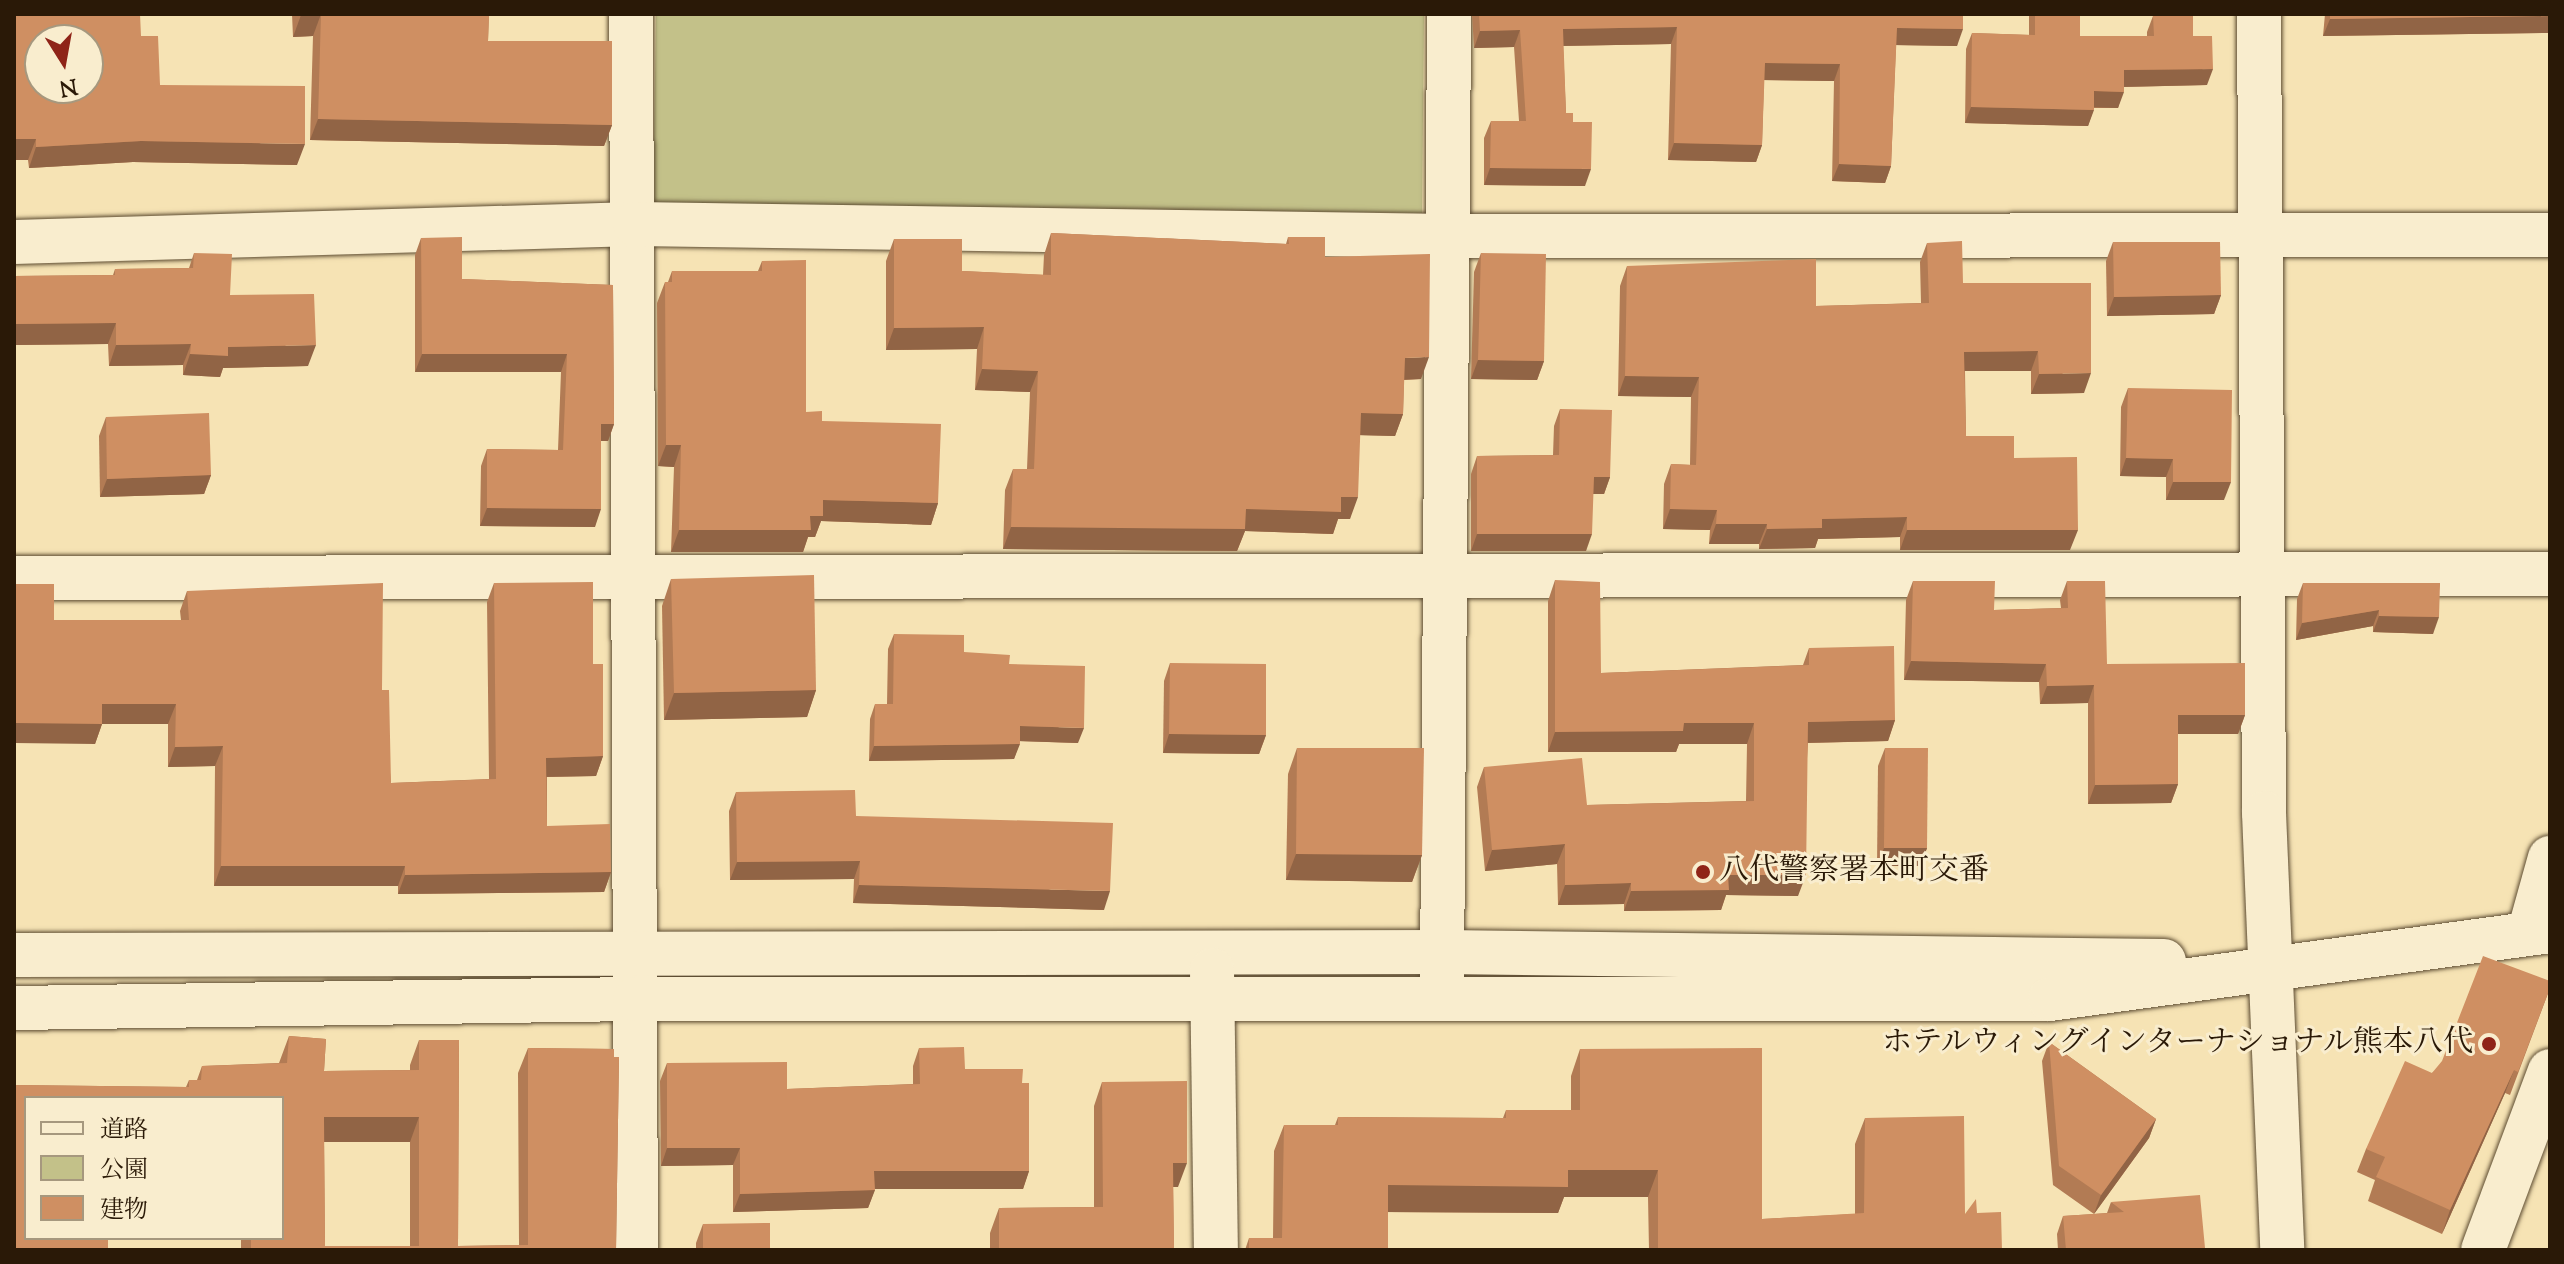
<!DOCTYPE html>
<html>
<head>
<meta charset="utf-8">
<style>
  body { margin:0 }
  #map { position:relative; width:2564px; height:1264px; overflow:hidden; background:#f6e3b4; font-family:"Sorts Mill Goudy","Noto Serif JP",serif }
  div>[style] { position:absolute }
  .green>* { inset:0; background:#c3c189 }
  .roads { filter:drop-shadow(0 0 2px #5d4c32) drop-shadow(0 0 2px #5d4c32) }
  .minor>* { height:44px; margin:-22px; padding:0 22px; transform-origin:22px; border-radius:22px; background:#f9edce }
  .wall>* { inset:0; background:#b27b54 }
  .shaded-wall>* { inset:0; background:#916445 }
  .building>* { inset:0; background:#cf8f62 }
  .dots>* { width:22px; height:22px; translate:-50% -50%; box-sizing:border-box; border:4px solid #f9edce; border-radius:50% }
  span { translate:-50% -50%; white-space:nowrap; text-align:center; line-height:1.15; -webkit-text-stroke:6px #f9edce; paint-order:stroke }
  .poi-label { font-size:30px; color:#2a1907 }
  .left { translate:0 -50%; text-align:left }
  .right { translate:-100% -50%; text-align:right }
  .frame { position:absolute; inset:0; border:16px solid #2a1907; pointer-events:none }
  .legend { position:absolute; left:24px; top:1096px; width:260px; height:144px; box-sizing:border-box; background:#f9edce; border:2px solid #a6987e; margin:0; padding:10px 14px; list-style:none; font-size:24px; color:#2a1907 }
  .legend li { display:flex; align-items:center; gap:16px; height:40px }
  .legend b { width:40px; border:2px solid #a6987e }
  .north { position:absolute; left:24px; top:24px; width:80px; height:80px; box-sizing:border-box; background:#f9edce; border:2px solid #a6987e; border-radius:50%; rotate:169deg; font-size:22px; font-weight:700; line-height:32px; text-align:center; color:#2a1907 }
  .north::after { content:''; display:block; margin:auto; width:28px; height:36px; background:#8f2418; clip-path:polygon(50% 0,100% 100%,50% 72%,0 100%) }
</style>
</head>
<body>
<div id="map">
  <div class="green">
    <i style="clip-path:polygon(656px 14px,1424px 14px,1422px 213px,653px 204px)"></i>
  </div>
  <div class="roads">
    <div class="minor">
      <i style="left:631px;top:14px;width:1236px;rotate:89.77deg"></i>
      <i style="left:2259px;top:14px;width:799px;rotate:89.64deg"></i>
      <i style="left:2264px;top:813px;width:437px;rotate:87.6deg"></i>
      <i style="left:14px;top:242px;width:621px;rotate:-1.66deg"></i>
      <i style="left:635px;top:224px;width:813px;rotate:0.85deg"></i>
      <i style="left:1448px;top:236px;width:1102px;rotate:-0.05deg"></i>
      <i style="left:14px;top:578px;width:2536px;rotate:-0.09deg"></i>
      <i style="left:2529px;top:933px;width:78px;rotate:-74.4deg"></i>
      <i style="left:14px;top:955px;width:1429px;rotate:-0.12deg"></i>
      <i style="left:1443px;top:952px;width:721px;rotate:0.72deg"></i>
      <i style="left:1212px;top:970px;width:280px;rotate:89.2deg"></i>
      <i style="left:1442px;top:979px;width:965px;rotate:-89.58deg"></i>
      <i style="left:14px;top:1008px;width:621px;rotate:-0.83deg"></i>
      <i style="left:635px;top:999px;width:1415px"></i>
      <i style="left:2050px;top:999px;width:505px;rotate:-7.74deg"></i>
      <i style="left:2483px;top:1250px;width:191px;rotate:-69.5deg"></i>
    </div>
  </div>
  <div class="wall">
    <i style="clip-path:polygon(14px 14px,141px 36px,160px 85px,297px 165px,133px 162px,29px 168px,28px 160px,14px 160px)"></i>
    <i style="clip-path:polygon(292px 14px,489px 14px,488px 41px,612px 125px,604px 146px,310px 140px,313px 36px,293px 37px)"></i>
    <i style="clip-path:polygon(1472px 14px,1963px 14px,1957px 46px,1896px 45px,1891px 166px,1885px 183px,1832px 181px,1834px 81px,1764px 80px,1762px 145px,1756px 162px,1668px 160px,1671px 44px,1563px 46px,1566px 113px,1573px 122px,1585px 186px,1484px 185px,1484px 138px,1491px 121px,1519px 121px,1514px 47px,1474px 48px)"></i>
    <i style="clip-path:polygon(2029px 14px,2080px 14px,2080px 36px,2147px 36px,2147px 32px,2153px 16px,2193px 36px,2207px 85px,2124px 87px,2118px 108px,2094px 108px,2088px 126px,1965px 123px,1966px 49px,1972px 33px,2029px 35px)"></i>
    <i style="clip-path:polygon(2325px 14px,2550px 14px,2549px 33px,2323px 36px)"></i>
    <i style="clip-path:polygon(1051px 233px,1286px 244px,1288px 237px,1325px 257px,1421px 379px,1404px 380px,1403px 414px,1395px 436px,1360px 435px,1350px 519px,1338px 519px,1333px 534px,1245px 531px,1237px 551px,1003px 549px,1005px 490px,1013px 469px,1027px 469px,1030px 392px,975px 390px,977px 349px,886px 350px,886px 261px,894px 239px,962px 271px,1043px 275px,1044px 255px)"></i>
    <i style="clip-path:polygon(421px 238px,462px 279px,613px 285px,614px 424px,608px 441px,601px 441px,595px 527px,480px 526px,481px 466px,487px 449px,558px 450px,561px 372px,415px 372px,415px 255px)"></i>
    <i style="clip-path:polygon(2113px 242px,2221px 295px,2214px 314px,2107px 316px,2106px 261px)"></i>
    <i style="clip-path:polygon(1927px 243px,1963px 283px,2084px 393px,2031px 394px,2031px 371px,1965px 371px,1966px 436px,2014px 458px,2070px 550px,1900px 550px,1900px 537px,1818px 539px,1815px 548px,1759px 549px,1759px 544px,1709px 544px,1710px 530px,1663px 529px,1664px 484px,1671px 464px,1690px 465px,1691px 397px,1618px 396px,1620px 286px,1627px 266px,1816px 306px,1921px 303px,1920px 262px)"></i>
    <i style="clip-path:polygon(194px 253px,230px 295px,308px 366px,223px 368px,220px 377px,183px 375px,183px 365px,109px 366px,108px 344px,14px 345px,14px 276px,113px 275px,115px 269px,189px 268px)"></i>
    <i style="clip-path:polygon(1481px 253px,1544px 361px,1537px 380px,1471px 379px,1474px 272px)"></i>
    <i style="clip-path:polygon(762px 261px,806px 412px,822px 421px,938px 503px,931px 525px,821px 521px,815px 537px,808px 537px,803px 552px,671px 552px,674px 467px,658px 466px,657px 303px,665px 282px,668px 282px,672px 271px,758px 271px)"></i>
    <i style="clip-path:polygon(2128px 388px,2224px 500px,2166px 500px,2166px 477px,2120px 476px,2121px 407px)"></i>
    <i style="clip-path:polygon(1560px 409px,1610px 477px,1604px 494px,1593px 494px,1586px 551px,1471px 551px,1471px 474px,1477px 456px,1553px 455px,1554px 426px)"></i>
    <i style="clip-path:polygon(106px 417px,211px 475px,204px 494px,100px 497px,99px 436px)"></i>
    <i style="clip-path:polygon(671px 579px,816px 690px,807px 717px,664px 720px,662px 606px)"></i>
    <i style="clip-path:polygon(1555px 580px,1601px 673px,1803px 665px,1809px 648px,1895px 720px,1888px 741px,1808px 743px,1798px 896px,1726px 895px,1721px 910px,1624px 911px,1624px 904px,1558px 905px,1557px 864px,1485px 871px,1477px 787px,1484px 767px,1587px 805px,1746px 801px,1747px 744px,1679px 744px,1676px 752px,1548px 752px,1548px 601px)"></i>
    <i style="clip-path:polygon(1913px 581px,1994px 610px,2061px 608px,2060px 600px,2067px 581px,2107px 664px,2245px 715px,2238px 734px,2178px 734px,2178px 784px,2171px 803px,2088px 804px,2088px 703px,2040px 704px,2039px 682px,1904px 680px,1906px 600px)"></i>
    <i style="clip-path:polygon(494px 583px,593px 664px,603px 756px,596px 776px,547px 777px,547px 826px,611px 872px,604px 892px,398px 894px,398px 886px,214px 886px,215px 766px,168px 767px,168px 724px,102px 724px,95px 744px,54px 620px,181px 620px,180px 611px,187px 591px,382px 690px,391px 783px,489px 779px,487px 602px)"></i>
    <i style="clip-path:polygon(2303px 583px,2440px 583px,2433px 634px,2373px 632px,2373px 626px,2296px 640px,2297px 599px)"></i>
    <i style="clip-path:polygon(894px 634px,964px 652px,1078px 743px,1020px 741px,1014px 759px,869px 761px,870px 719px,875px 704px,887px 704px,888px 649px)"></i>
    <i style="clip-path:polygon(1170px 663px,1266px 735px,1259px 754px,1163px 753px,1164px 681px)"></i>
    <i style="clip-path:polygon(1297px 748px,1422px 855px,1412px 882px,1286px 880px,1288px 774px)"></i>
    <i style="clip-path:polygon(1885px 748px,1927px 848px,1920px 866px,1877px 866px,1878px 766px)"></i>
    <i style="clip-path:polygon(736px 792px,856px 816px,1104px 910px,853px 903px,854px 879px,730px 880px,729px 811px)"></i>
    <i style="clip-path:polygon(2550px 988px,2510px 1095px,2505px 1093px,2442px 1234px,2368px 1201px,2375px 1180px,2357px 1172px,2366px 1149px,2432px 1073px)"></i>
    <i style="clip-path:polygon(evenodd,289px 1036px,326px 1039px,324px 1071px,410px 1070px,410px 1065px,419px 1040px,459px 1040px,458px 1246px,519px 1245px,518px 1073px,528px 1048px,614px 1049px,614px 1057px,619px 1057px,616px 1250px,241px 1250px,241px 1238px,282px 1238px,282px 1098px,26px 1098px,26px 1238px,108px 1238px,108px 1250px,14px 1250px,14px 1085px,186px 1087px,189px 1080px,197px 1080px,202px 1066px,279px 1063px,289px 1036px,324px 1142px,410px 1142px,410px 1246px,325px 1246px,324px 1142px)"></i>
    <i style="clip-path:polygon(2049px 1042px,2156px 1119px,2149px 1138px,2094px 1214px,2107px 1213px,2111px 1202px,2204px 1250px,2058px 1250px,2057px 1234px,2063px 1216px,2094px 1214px,2053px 1185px,2042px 1061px)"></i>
    <i style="clip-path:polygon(919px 1048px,965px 1069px,1022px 1083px,1029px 1171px,1023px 1189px,875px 1189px,868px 1208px,733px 1212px,733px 1165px,661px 1166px,660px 1081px,667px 1063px,787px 1089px,913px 1084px,913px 1066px)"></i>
    <i style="clip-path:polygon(1580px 1049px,1762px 1219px,1855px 1214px,1855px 1144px,1865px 1118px,1965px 1214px,1977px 1213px,2002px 1250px,1649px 1250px,1648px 1197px,1564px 1197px,1558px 1213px,1388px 1212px,1388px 1250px,1245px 1250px,1249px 1238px,1273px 1238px,1274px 1151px,1284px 1125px,1335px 1125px,1338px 1117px,1503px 1118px,1506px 1110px,1571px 1110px,1571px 1076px)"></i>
    <i style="clip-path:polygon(1102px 1082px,1178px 1187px,1173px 1187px,1174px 1250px,990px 1250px,990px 1233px,999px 1208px,1094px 1207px,1094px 1106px)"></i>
    <i style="clip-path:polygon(703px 1224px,770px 1250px,696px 1250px,696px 1243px)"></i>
  </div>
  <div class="shaded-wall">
    <i style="clip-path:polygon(321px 14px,313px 36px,293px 37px,301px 15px)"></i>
    <i style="clip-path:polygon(2550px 16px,2549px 33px,2323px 36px,2330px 19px)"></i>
    <i style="clip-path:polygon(1677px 27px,1671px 44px,1557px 46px,1563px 29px)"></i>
    <i style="clip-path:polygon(1897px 28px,1963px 29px,1957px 46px,1891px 45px)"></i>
    <i style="clip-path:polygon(1520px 30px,1514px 47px,1474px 48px,1480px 31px)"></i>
    <i style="clip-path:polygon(1765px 63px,1840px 64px,1834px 81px,1759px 80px)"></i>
    <i style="clip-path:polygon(2213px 69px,2207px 85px,2118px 87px,2124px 70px)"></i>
    <i style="clip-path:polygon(2094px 91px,2124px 92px,2118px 108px,2088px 107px)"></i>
    <i style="clip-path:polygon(1971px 107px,2094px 110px,2088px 126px,1965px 123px)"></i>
    <i style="clip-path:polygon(318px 119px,612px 125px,604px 146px,310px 140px)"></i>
    <i style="clip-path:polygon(14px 139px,36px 139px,28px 160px,14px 160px)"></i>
    <i style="clip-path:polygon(141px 141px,305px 144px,297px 165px,133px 162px,29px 168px,36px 147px)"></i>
    <i style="clip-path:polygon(1674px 143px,1762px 145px,1756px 162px,1668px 160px)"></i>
    <i style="clip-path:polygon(1839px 164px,1891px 166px,1885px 183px,1832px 181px)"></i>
    <i style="clip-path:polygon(1490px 168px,1591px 169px,1585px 186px,1484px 185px)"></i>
    <i style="clip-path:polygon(2221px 295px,2214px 314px,2107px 316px,2114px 297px)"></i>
    <i style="clip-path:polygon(116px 323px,108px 344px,14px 345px,14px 324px)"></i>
    <i style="clip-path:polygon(984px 327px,977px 349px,886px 350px,894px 328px)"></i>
    <i style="clip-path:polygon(191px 344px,183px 365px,109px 366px,116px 345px)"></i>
    <i style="clip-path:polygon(316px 345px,308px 366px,223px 368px,220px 377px,183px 375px,190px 354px,228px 347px)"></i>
    <i style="clip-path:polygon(2038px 351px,2031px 371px,1957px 371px,1964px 352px)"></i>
    <i style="clip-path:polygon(422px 354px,567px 354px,561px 372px,415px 372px)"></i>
    <i style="clip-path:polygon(1429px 357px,1421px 379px,1397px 380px,1405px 358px)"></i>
    <i style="clip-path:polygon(1478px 360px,1544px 361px,1537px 380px,1471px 379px)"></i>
    <i style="clip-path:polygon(982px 369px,1038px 371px,1030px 392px,975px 390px)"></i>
    <i style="clip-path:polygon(2091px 373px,2084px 393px,2031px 394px,2039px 374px)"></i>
    <i style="clip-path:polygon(1625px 376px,1699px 377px,1691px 397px,1618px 396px)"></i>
    <i style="clip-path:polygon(1361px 413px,1403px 414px,1395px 436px,1353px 435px)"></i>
    <i style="clip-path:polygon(601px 424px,614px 424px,608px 441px,595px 441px)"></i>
    <i style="clip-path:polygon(666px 445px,681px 445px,674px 467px,658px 466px)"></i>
    <i style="clip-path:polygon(2126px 458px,2173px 459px,2166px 477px,2120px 476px)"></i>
    <i style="clip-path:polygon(211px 475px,204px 494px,100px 497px,107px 479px)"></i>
    <i style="clip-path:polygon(1594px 477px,1610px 477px,1604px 494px,1588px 494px)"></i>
    <i style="clip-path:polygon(2173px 482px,2231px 482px,2224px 500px,2166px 500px)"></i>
    <i style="clip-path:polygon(1341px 497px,1358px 497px,1350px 519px,1338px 519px,1333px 534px,1245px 531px,1237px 551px,1003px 549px,1011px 527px)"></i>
    <i style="clip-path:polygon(823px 500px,938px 503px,931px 525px,821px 521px,815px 537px,808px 537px,803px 552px,671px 552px,679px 530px)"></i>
    <i style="clip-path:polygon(487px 508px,601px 509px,595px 527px,480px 526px)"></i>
    <i style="clip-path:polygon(1670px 509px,1717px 510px,1710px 530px,1663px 529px)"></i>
    <i style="clip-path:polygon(1907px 517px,1900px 537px,1818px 539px,1815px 548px,1759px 549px,1767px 529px,1822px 519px)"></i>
    <i style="clip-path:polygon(1716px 524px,1767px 524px,1759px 544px,1709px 544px)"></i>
    <i style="clip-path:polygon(1907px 530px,2078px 530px,2070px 550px,1900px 550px)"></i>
    <i style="clip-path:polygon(1477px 534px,1592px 534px,1586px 551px,1471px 551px)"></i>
    <i style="clip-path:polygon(2379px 610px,2373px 626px,2296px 640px,2302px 623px)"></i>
    <i style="clip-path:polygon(2379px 616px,2439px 617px,2433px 634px,2373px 632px)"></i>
    <i style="clip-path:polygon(1911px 661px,2046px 664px,2039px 682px,1904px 680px)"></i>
    <i style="clip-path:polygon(2094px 685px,2088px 703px,2040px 704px,2047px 686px)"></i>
    <i style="clip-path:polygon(816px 690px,807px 717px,664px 720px,674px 693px)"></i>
    <i style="clip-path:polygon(102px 704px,176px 704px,168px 724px,102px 724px,95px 744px,14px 743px,14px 723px)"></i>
    <i style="clip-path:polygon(2178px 715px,2245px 715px,2238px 734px,2171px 734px)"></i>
    <i style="clip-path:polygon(1895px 720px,1888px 741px,1800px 743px,1808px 722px)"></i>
    <i style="clip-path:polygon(1684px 723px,1754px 723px,1747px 744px,1679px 744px,1676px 752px,1548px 752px,1555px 732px)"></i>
    <i style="clip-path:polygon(1020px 726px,1084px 728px,1078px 743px,1015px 741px)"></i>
    <i style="clip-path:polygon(1169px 734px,1266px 735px,1259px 754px,1163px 753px)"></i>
    <i style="clip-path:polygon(1020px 744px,1014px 759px,869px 761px,874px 746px)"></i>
    <i style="clip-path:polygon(223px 746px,215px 766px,168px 767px,175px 747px)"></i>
    <i style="clip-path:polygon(603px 756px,596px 776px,539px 777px,546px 758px)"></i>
    <i style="clip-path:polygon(2178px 784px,2171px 803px,2088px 804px,2095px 785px)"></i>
    <i style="clip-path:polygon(1565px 844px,1557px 864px,1485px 871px,1492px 850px)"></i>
    <i style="clip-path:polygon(1884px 848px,1927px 848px,1920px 866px,1877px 866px)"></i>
    <i style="clip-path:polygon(1296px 854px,1422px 855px,1412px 882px,1286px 880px)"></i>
    <i style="clip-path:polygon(860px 861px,854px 879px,730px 880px,737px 862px)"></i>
    <i style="clip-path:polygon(221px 866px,405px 866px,398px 886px,214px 886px)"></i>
    <i style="clip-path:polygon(611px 872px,604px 892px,398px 894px,405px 875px)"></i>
    <i style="clip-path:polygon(1728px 875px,1806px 875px,1798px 896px,1726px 895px,1721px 910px,1624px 911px,1631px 891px)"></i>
    <i style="clip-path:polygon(1631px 883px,1624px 904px,1558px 905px,1565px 885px)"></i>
    <i style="clip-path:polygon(859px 885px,1110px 891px,1104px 910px,853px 903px)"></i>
    <i style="clip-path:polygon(2514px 1070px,2505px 1093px,2442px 1234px,2450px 1210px)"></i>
    <i style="clip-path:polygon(324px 1117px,419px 1117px,410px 1142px,315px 1142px)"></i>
    <i style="clip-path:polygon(2156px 1119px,2149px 1138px,2094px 1214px,2101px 1195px)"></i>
    <i style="clip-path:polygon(667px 1148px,740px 1148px,733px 1165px,661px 1166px)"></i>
    <i style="clip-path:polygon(1173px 1163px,1187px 1163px,1178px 1187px,1164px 1187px)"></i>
    <i style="clip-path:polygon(1568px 1170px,1658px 1170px,1648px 1197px,1564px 1197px,1558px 1213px,1379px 1212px,1388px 1185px)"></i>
    <i style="clip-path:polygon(874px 1171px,1029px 1171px,1023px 1189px,868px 1189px)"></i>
    <i style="clip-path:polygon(875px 1190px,868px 1208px,733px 1212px,740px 1194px)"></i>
  </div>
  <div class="building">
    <i style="clip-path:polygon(evenodd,14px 14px,140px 14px,141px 36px,158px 36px,160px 85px,305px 86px,305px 144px,141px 141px,36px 147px,36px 139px,14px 139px,14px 14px,40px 40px,88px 40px,88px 88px,40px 88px,40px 40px)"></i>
    <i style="clip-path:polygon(300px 14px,489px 14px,488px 41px,612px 41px,612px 125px,318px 119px,321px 14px,301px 15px)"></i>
    <i style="clip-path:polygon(1479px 14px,1963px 14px,1963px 29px,1897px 28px,1891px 166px,1839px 164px,1840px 64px,1765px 63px,1762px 145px,1674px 143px,1677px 27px,1563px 29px,1566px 113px,1573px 113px,1573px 122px,1592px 122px,1591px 169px,1490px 168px,1491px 121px,1526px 121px,1520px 30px,1480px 31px)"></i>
    <i style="clip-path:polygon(2035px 14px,2080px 14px,2080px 36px,2154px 36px,2153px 16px,2193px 15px,2193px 36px,2212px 36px,2213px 69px,2124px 70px,2124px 92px,2094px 91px,2094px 110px,1971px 107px,1972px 33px,2035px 35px)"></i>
    <i style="clip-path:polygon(2330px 14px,2550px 14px,2550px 16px,2330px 19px)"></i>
    <i style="clip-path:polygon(1051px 233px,1289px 244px,1288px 237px,1325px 237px,1325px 257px,1430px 254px,1429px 357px,1405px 358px,1403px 414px,1361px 413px,1358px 497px,1341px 497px,1341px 512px,1246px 509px,1245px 529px,1011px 527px,1013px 469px,1034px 469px,1038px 371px,982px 369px,984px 327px,894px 328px,894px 239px,962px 239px,962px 271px,1051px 275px)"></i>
    <i style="clip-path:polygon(462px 237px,462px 279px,613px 285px,614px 424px,601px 424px,601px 509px,487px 508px,487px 449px,563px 450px,567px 354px,422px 354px,421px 238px)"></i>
    <i style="clip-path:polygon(1962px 241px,1963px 283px,2091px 283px,2091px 373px,2039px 374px,2038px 351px,1964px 352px,1966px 436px,2014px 436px,2014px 458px,2077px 457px,2078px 530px,1907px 530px,1907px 517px,1822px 519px,1822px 528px,1767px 529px,1767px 524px,1716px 524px,1717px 510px,1670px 509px,1671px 464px,1696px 465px,1699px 377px,1625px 376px,1627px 266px,1816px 259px,1816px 306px,1929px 303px,1927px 243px)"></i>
    <i style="clip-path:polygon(2113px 242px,2220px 242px,2221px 295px,2114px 297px)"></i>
    <i style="clip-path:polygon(194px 253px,232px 254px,230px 295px,314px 294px,316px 345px,228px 347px,228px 356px,190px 354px,191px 344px,116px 345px,116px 323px,14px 324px,14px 276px,115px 275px,115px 269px,193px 268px)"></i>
    <i style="clip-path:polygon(1481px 253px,1546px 254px,1544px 361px,1478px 360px)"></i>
    <i style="clip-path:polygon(806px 260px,806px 412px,822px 411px,822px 421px,941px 424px,938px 503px,823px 500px,823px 516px,810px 516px,811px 530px,679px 530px,681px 445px,666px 445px,665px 282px,672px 282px,672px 271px,762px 271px,762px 261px)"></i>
    <i style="clip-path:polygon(2128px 388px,2232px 390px,2231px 482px,2173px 482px,2173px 459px,2126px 458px)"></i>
    <i style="clip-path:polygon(1560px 409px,1612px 410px,1610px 477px,1594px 477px,1592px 534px,1477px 534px,1477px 456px,1559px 455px)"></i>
    <i style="clip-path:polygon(209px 413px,211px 475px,107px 479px,106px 417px)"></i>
    <i style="clip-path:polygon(814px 575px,816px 690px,674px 693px,671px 579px)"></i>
    <i style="clip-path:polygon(1555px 580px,1600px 582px,1601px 673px,1809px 665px,1809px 648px,1894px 646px,1895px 720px,1808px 722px,1806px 875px,1728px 875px,1729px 890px,1631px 891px,1631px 883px,1565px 885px,1565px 844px,1492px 850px,1484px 767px,1582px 758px,1587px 805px,1754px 801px,1754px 723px,1684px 723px,1683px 731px,1555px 732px)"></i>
    <i style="clip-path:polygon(1913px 581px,1995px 581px,1994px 610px,2068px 608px,2067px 581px,2105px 581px,2107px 664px,2245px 663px,2245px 715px,2178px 715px,2178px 784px,2095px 785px,2094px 685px,2047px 686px,2046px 664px,1911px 661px)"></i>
    <i style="clip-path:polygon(593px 582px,593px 664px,603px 664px,603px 756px,546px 758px,547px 826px,610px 824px,611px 872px,405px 875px,405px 866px,221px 866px,223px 746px,175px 747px,176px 704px,102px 704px,102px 724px,14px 723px,14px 584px,54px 584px,54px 620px,189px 620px,187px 591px,383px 583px,382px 690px,389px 690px,391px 783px,496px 779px,494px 583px)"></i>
    <i style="clip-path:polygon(2303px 583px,2440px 583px,2439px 617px,2379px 616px,2379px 610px,2302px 623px)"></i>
    <i style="clip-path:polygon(894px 634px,964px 635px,964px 652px,1010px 655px,1009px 664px,1085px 666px,1084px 728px,1020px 726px,1020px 744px,874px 746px,875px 704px,893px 704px)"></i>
    <i style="clip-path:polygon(1170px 663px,1266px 664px,1266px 735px,1169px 734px)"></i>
    <i style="clip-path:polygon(1297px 748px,1424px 748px,1422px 855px,1296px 854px)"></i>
    <i style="clip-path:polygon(1885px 748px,1928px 748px,1927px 848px,1884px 848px)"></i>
    <i style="clip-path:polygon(855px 790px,856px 816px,1113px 823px,1110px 891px,859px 885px,860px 861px,737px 862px,736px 792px)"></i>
    <i style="clip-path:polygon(2483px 956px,2550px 981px,2550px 988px,2518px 1072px,2514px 1070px,2450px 1210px,2376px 1177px,2385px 1157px,2366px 1149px,2405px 1061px,2432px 1073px,2442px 1061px)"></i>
    <i style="clip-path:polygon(evenodd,289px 1036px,326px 1039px,324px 1071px,419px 1070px,419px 1040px,459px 1040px,458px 1246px,528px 1245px,528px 1048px,614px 1049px,614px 1057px,619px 1057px,616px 1250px,251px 1250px,251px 1238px,282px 1238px,282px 1098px,26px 1098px,26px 1238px,108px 1238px,108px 1250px,14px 1250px,14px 1085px,189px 1087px,189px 1080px,201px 1080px,202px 1066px,287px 1063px,289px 1036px,324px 1117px,419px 1117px,419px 1246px,325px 1246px,324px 1117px)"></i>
    <i style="clip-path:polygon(2049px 1042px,2156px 1119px,2101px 1195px,2059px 1166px)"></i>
    <i style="clip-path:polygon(964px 1047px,965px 1069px,1023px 1069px,1022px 1083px,1029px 1083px,1029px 1171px,874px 1171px,875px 1190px,740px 1194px,740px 1148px,667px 1148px,667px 1063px,787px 1062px,787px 1089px,920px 1084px,919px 1048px)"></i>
    <i style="clip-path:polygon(1762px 1048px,1762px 1219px,1864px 1213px,1865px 1118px,1964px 1116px,1965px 1214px,1976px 1199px,1977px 1213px,2001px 1212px,2002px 1250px,1658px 1250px,1658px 1170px,1568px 1170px,1568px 1187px,1388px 1185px,1388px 1250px,1249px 1250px,1249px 1238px,1282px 1238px,1284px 1125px,1338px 1125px,1338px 1117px,1506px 1118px,1506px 1110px,1580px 1110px,1580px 1049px)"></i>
    <i style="clip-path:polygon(1187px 1081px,1187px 1163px,1173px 1163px,1174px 1250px,999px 1250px,999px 1208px,1103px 1207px,1102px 1082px)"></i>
    <i style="clip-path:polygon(2200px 1195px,2205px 1248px,2177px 1250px,2066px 1250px,2063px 1216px,2124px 1212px,2111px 1202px)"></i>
    <i style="clip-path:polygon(770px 1223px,770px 1250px,703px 1250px,703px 1224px)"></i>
  </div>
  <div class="dots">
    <i style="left:1703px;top:872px;background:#8f2418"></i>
    <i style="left:2489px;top:1044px;background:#8f2418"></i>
  </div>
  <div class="poi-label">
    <span class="left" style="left:1719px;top:872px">八代警察署本町交番</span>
    <span class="right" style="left:2473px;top:1044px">ホテルウィングインターナショナル熊本八代</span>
  </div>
  <div class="frame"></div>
  <ul class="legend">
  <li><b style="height:10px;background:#f9edce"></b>道路</li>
  <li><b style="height:22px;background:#c3c189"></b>公園</li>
  <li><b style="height:22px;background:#cf8f62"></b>建物</li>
  </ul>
  <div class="north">N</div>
</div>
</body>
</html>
